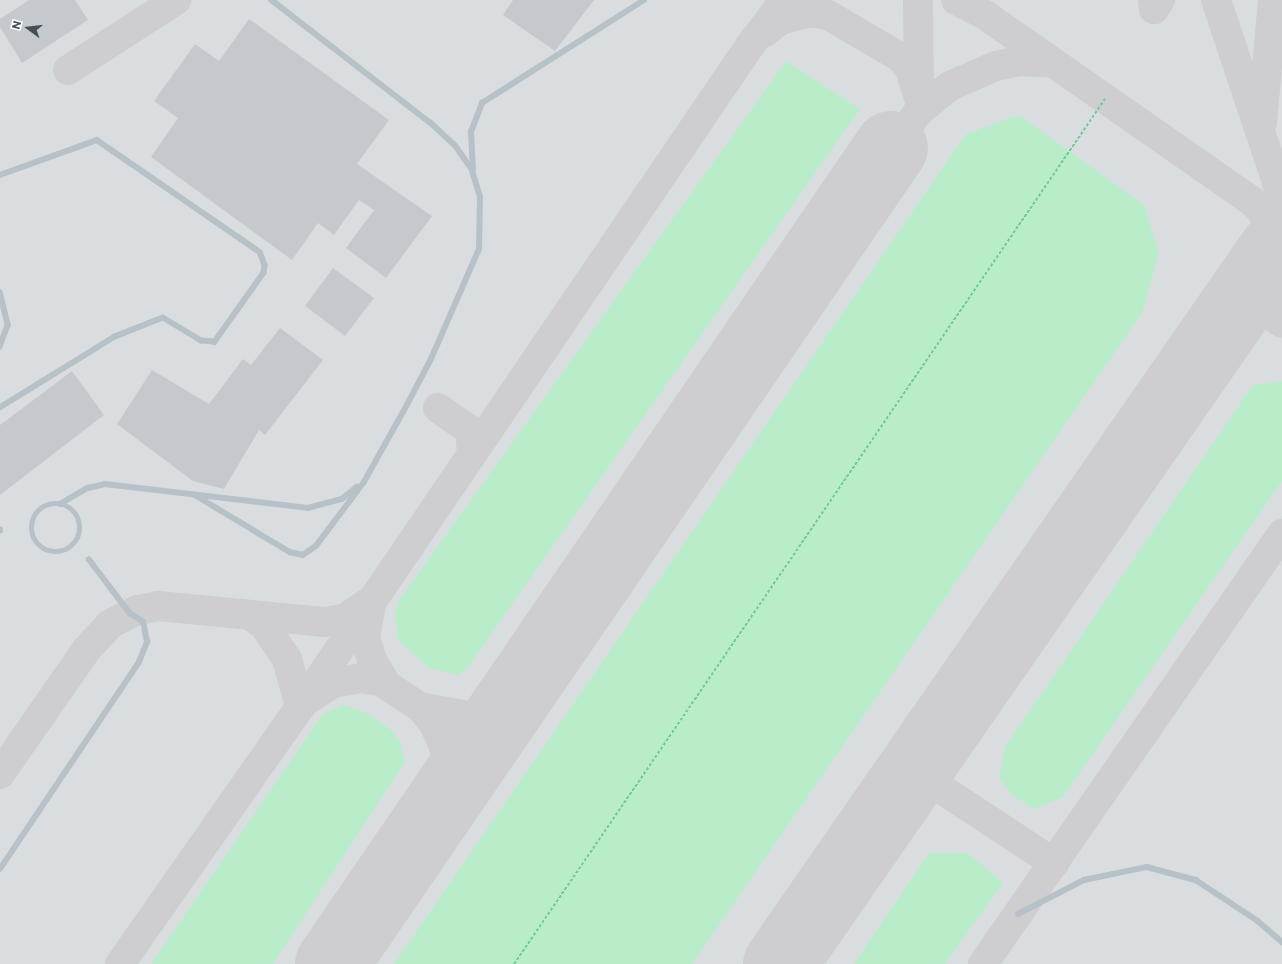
<!DOCTYPE html>
<html>
<head>
<meta charset="utf-8">
<style>
  body { margin:0 }
  #map { position:relative; width:1282px; height:964px; overflow:hidden; background:#eeebeb; font-family:Commissioner,sans-serif }
  div>[style] { position:absolute }
  .airport>* { inset:0; background:#dadde0 }
  .green>* { inset:0; background:#b9edc9 }
  .taxiway>* { height:30px; margin:-15px; padding:0 15px; transform-origin:15px; border-radius:15px; background:#ceced0 }
  .runway>* { height:74px; margin:-37px; padding:0 37px; transform-origin:37px; border-radius:37px; background:#ceced0 }
  .building>* { inset:0; background:#c5c9ce }
  .path>* { height:2px; margin-top:-1px; transform-origin:0; background:repeating-linear-gradient(90deg,#72ca98 0 3px,transparent 0 5px) }
  .service>* { height:5.5px; margin:-2.75px; padding:0 2.75px; transform-origin:2.75px; border-radius:2.75px; background:#b7c1c8 }
  .service>.ring { margin:-2.75px; padding:0; box-sizing:content-box; background:none; border:5.5px solid #b7c1c8; border-radius:50% }
  span { translate:-50% -50%; white-space:nowrap; text-align:center; line-height:1.15; -webkit-text-stroke:4px #fff; paint-order:stroke }
  .north { position:absolute; left:8px; top:8px; width:40px; height:40px; -webkit-text-stroke:3px #fff; paint-order:stroke; rotate:285deg; font-size:11px; font-weight:700; line-height:16px; text-align:center; color:#445058 }
  .north::after { content:''; display:block; margin:auto; width:14px; height:18px; background:#445058; clip-path:polygon(50% 0,100% 100%,50% 72%,0 100%) }
</style>
</head>
<body>
<div id="map">
  <div class="airport">
    <i style="clip-path:polygon(0 0,1282px 0,1282px 964px,0 964px)"></i>
  </div>
  <div class="green">
    <i style="clip-path:polygon(786px 61px,860px 109px,466px 670px,458px 675px,429px 668px,398px 640px,395px 613px,400px 599px)"></i>
    <i style="clip-path:polygon(1019px 115px,1144px 205px,1159px 253px,1142px 313px,692px 964px,394px 964px,966px 134px)"></i>
    <i style="clip-path:polygon(1282px 381px,1282px 481px,1063px 797px,1034px 809px,1013px 796px,999px 778px,1005px 747px,1253px 385px)"></i>
    <i style="clip-path:polygon(344px 705px,366px 713px,390px 729px,400px 741px,405px 762px,273px 964px,151px 964px,323px 714px)"></i>
    <i style="clip-path:polygon(929px 853px,968px 853px,1003px 883px,945px 964px,854px 964px)"></i>
  </div>
  <div class="taxiway">
    <i style="left:918px;top:0;width:90px;rotate:89.4deg"></i>
    <i style="left:956px;top:0;width:33px;rotate:27deg"></i>
    <i style="left:985px;top:15px;width:328px;rotate:34.9deg"></i>
    <i style="left:1254px;top:203px;width:15px;rotate:48deg"></i>
    <i style="left:1264px;top:214px;width:39px;rotate:73deg"></i>
    <i style="left:1153px;top:0;width:9px;rotate:84deg"></i>
    <i style="left:1154px;top:9px;width:11px;rotate:-56deg"></i>
    <i style="left:1216px;top:0;width:192px;rotate:71.5deg"></i>
    <i style="left:1277px;top:182px;width:22px;rotate:77deg"></i>
    <i style="left:1282px;top:203px;width:39px;rotate:99deg"></i>
    <i style="left:765px;top:32px;width:19px;rotate:-39deg"></i>
    <i style="left:780px;top:20px;width:30px;rotate:-15deg"></i>
    <i style="left:809px;top:12px;width:19px;rotate:9deg"></i>
    <i style="left:828px;top:15px;width:83px;rotate:30.3deg"></i>
    <i style="left:900px;top:57px;width:16px;rotate:50deg"></i>
    <i style="left:910px;top:69px;width:28px;rotate:73deg"></i>
    <i style="left:68px;top:70px;width:129px;rotate:-32.9deg"></i>
    <i style="left:1262px;top:123px;width:123px;rotate:-84.9deg"></i>
    <i style="left:891px;top:148px;width:46px;rotate:-52.9deg"></i>
    <i style="left:919px;top:111px;width:40px;rotate:-39deg"></i>
    <i style="left:950px;top:86px;width:50px;rotate:-23.5deg"></i>
    <i style="left:996px;top:66px;width:24px;rotate:-12deg"></i>
    <i style="left:1019px;top:61px;width:34px;rotate:3deg"></i>
    <i style="left:1243px;top:296px;width:47px;rotate:34.7deg"></i>
    <i style="left:438px;top:408px;width:39px;rotate:35deg"></i>
    <i style="left:470px;top:430px;width:23px;rotate:85deg"></i>
    <i style="left:371px;top:604px;width:36px;rotate:100deg"></i>
    <i style="left:365px;top:639px;width:24px;rotate:71deg"></i>
    <i style="left:373px;top:662px;width:26px;rotate:59deg"></i>
    <i style="left:251px;top:616px;width:16px;rotate:35deg"></i>
    <i style="left:264px;top:625px;width:41px;rotate:55.9deg"></i>
    <i style="left:287px;top:659px;width:50px;rotate:74.8deg"></i>
    <i style="left:307px;top:700px;width:31px;rotate:-33deg"></i>
    <i style="left:333px;top:683px;width:27px;rotate:-10deg"></i>
    <i style="left:360px;top:678px;width:20px;rotate:9deg"></i>
    <i style="left:380px;top:681px;width:48px;rotate:33deg"></i>
    <i style="left:420px;top:707px;width:18px;rotate:49deg"></i>
    <i style="left:432px;top:721px;width:25px;rotate:64deg"></i>
    <i style="left:443px;top:744px;width:17px;rotate:80deg"></i>
    <i style="left:446px;top:761px;width:41px;rotate:97deg"></i>
    <i style="left:420px;top:707px;width:48px;rotate:10.8deg"></i>
    <i style="left:467px;top:716px;width:34px;rotate:-17deg"></i>
    <i style="left:499px;top:706px;width:21px;rotate:-39deg"></i>
    <i style="left:914px;top:771px;width:168px;rotate:33.3deg"></i>
    <i style="left:0;top:774px;width:152px;rotate:-55.2deg"></i>
    <i style="left:87px;top:649px;width:34px;rotate:-47deg"></i>
    <i style="left:110px;top:624px;width:31px;rotate:-27deg"></i>
    <i style="left:138px;top:610px;width:20px;rotate:-11deg"></i>
    <i style="left:158px;top:606px;width:167px;rotate:5.5deg"></i>
    <i style="left:324px;top:622px;width:20px;rotate:-9deg"></i>
    <i style="left:344px;top:619px;width:29px;rotate:-34deg"></i>
    <i style="left:120px;top:964px;width:314px;rotate:-55deg"></i>
    <i style="left:300px;top:707px;width:802px;rotate:-55.77deg"></i>
    <i style="left:751px;top:44px;width:56px;rotate:-52.3deg"></i>
    <i style="left:333px;top:964px;width:4px;rotate:-76deg"></i>
    <i style="left:983px;top:964px;width:524px;rotate:-55.19deg"></i>
  </div>
  <div class="runway">
    <i style="left:332px;top:964px;width:989px;rotate:-55.59deg"></i>
    <i style="left:780px;top:964px;width:868px;rotate:-55.23deg"></i>
  </div>
  <div class="building">
    <i style="clip-path:polygon(29px 0,75px 0,88px 20px,22px 63px,0 27px,0 19px)"></i>
    <i style="clip-path:polygon(513px 0,594px 0,555px 51px,503px 15px)"></i>
    <i style="clip-path:polygon(249px 19px,389px 120px,357px 164px,432px 216px,386px 278px,346px 248px,374px 210px,359px 200px,334px 235px,318px 223px,292px 260px,151px 157px,178px 118px,154px 101px,195px 44px,219px 61px)"></i>
    <i style="clip-path:polygon(333px 268px,374px 298px,345px 336px,305px 306px)"></i>
    <i style="clip-path:polygon(280px 328px,323px 360px,265px 435px,259px 430px,224px 489px,193px 481px,117px 424px,152px 370px,209px 404px,243px 359px,251px 365px)"></i>
    <i style="clip-path:polygon(72px 371px,104px 415px,0 495px,0 425px)"></i>
  </div>
  <div class="path">
    <i style="left:514px;top:964px;width:1048px;rotate:-55.66deg"></i>
  </div>
  <div class="service">
    <i style="left:473px;top:170px;width:38px;rotate:-93deg"></i>
    <i style="left:471px;top:132px;width:31px;rotate:-69deg"></i>
    <i style="left:482px;top:103px;width:192px;rotate:-32.4deg"></i>
    <i style="left:0;top:175px;width:103px;rotate:-19.8deg"></i>
    <i style="left:97px;top:140px;width:198px;rotate:34.5deg"></i>
    <i style="left:260px;top:252px;width:14px;rotate:69deg"></i>
    <i style="left:265px;top:265px;width:8px;rotate:97deg"></i>
    <i style="left:264px;top:273px;width:85px;rotate:125.4deg"></i>
    <i style="left:215px;top:342px;width:14px;rotate:-176deg"></i>
    <i style="left:201px;top:341px;width:44px;rotate:-148.8deg"></i>
    <i style="left:163px;top:318px;width:52px;rotate:158.4deg"></i>
    <i style="left:115px;top:337px;width:135px;rotate:148.3deg"></i>
    <i style="left:0;top:292px;width:34px;rotate:76deg"></i>
    <i style="left:8px;top:325px;width:23px;rotate:110deg"></i>
    <i style="left:195px;top:495px;width:111px;rotate:31deg"></i>
    <i style="left:290px;top:552px;width:13px;rotate:13deg"></i>
    <i style="left:303px;top:555px;width:16px;rotate:-35deg"></i>
    <i style="left:316px;top:546px;width:80px;rotate:-53.1deg"></i>
    <i style="left:364px;top:482px;width:93px;rotate:-60.9deg"></i>
    <i style="left:409px;top:401px;width:47px;rotate:-62.4deg"></i>
    <i style="left:431px;top:359px;width:120px;rotate:-66.4deg"></i>
    <i style="left:479px;top:249px;width:52px;rotate:-88.9deg"></i>
    <i style="left:480px;top:197px;width:28px;rotate:-107deg"></i>
    <i style="left:472px;top:170px;width:29px;rotate:-125deg"></i>
    <i style="left:455px;top:146px;width:34px;rotate:-137deg"></i>
    <i style="left:430px;top:123px;width:201px;rotate:-142.3deg"></i>
    <i class="ring" style="left:32px;top:504px;width:42.5px;height:42.5px"></i>
    <i style="left:60px;top:504px;width:32px;rotate:-30deg"></i>
    <i style="left:88px;top:488px;width:17px;rotate:-13deg"></i>
    <i style="left:105px;top:484px;width:204px;rotate:6.7deg"></i>
    <i style="left:308px;top:508px;width:35px;rotate:-15deg"></i>
    <i style="left:342px;top:499px;width:19px;rotate:-39deg"></i>
    <i style="left:0;top:531px;width:1px;rotate:-90deg"></i>
    <i style="left:0;top:869px;width:249px;rotate:-56.1deg"></i>
    <i style="left:139px;top:662px;width:22px;rotate:-68deg"></i>
    <i style="left:147px;top:642px;width:20px;rotate:-101deg"></i>
    <i style="left:143px;top:622px;width:15px;rotate:-148deg"></i>
    <i style="left:130px;top:614px;width:68px;rotate:-127.2deg"></i>
    <i style="left:1018px;top:914px;width:74px;rotate:-27.3deg"></i>
    <i style="left:1084px;top:880px;width:64px;rotate:-11.7deg"></i>
    <i style="left:1147px;top:867px;width:51px;rotate:14.9deg"></i>
    <i style="left:1196px;top:880px;width:74px;rotate:33.5deg"></i>
    <i style="left:1258px;top:921px;width:32px;rotate:41deg"></i>
  </div>
  <div class="north">N</div>
</div>
</body>
</html>
